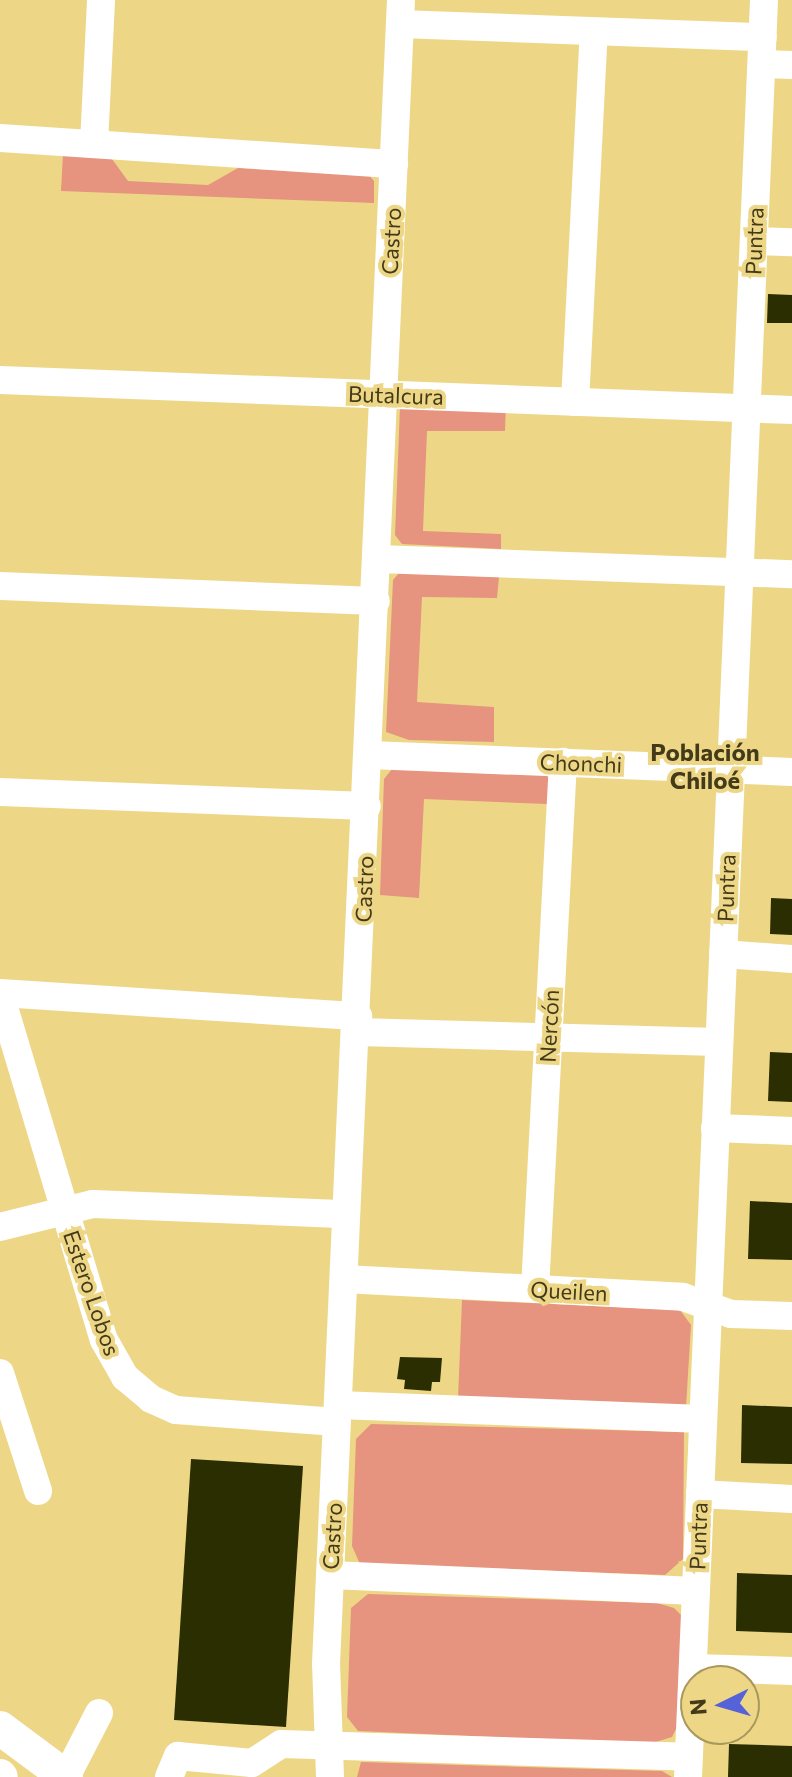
<!DOCTYPE html>
<html>
<head>
<meta charset="utf-8">
<style>
  body { margin:0 }
  #map { position:relative; width:792px; height:1777px; overflow:hidden; background:#edd787; font-family:Commissioner,sans-serif }
  div>[style] { position:absolute }
  .green>* { inset:0; background:#e6937f }
  .building>* { inset:0; background:#2b2e00 }
  .minor>* { height:28px; margin:-14px; padding:0 14px; transform-origin:14px; border-radius:14px; background:#fff }
  .major>* { height:34px; margin:-17px; padding:0 17px; transform-origin:17px; border-radius:17px; background:#fff }
  span { translate:-50% -50%; white-space:nowrap; text-align:center; line-height:1.15; -webkit-text-stroke:8px #edd787; paint-order:stroke }
  .street-label { font-size:22px; color:#433a19 }
  .neighbourhood-label { font-size:24px; color:#433a19; font-weight:700 }
  .north { position:absolute; left:680px; top:1665px; width:80px; height:80px; box-sizing:border-box; background:#edd787; border:2px solid #a9985b; border-radius:50%; rotate:265deg; font-size:22px; font-weight:700; line-height:32px; text-align:center; color:#433a19 }
  .north::after { content:''; display:block; margin:auto; width:28px; height:36px; background:#5562d8; clip-path:polygon(50% 0,100% 100%,50% 72%,0 100%) }
</style>
</head>
<body>
<div id="map">
  <div class="green">
    <i style="clip-path:polygon(63px 154px,112px 159px,128px 181px,208px 185px,238px 168px,369px 175px,374px 181px,374px 203px,61px 191px)"></i>
    <i style="clip-path:polygon(506px 403px,505px 431px,427px 431px,423px 531px,501px 534px,501px 549px,402px 544px,395px 535px,400px 407px)"></i>
    <i style="clip-path:polygon(399px 573px,499px 577px,497px 598px,422px 597px,417px 702px,494px 707px,494px 742px,409px 740px,386px 732px,393px 580px)"></i>
    <i style="clip-path:polygon(392px 769px,546px 775px,551px 780px,547px 804px,424px 799px,419px 898px,380px 895px,384px 779px)"></i>
    <i style="clip-path:polygon(462px 1300px,680px 1310px,691px 1325px,686px 1407px,458px 1399px)"></i>
    <i style="clip-path:polygon(371px 1424px,684px 1432px,683px 1559px,665px 1575px,360px 1564px,352px 1546px,356px 1439px)"></i>
    <i style="clip-path:polygon(368px 1594px,657px 1603px,674px 1608px,682px 1616px,677px 1727px,672px 1737px,649px 1744px,358px 1731px,347px 1717px,351px 1608px)"></i>
    <i style="clip-path:polygon(361px 1762px,662px 1771px,672px 1777px,357px 1777px)"></i>
  </div>
  <div class="building">
    <i style="clip-path:polygon(768px 294px,792px 295px,792px 323px,767px 323px)"></i>
    <i style="clip-path:polygon(771px 898px,792px 899px,792px 935px,770px 934px)"></i>
    <i style="clip-path:polygon(770px 1052px,792px 1053px,792px 1102px,768px 1101px)"></i>
    <i style="clip-path:polygon(750px 1201px,792px 1203px,792px 1260px,748px 1259px)"></i>
    <i style="clip-path:polygon(400px 1357px,442px 1358px,440px 1382px,432px 1382px,431px 1391px,404px 1389px,405px 1380px,397px 1379px)"></i>
    <i style="clip-path:polygon(742px 1405px,792px 1407px,792px 1464px,741px 1463px)"></i>
    <i style="clip-path:polygon(191px 1459px,303px 1466px,286px 1727px,174px 1720px)"></i>
    <i style="clip-path:polygon(737px 1573px,792px 1575px,792px 1633px,736px 1631px)"></i>
    <i style="clip-path:polygon(729px 1744px,792px 1746px,792px 1777px,728px 1777px)"></i>
  </div>
  <div class="minor">
    <i style="left:400px;top:24px;width:363px;rotate:2.1deg"></i>
    <i style="left:762px;top:64px;width:30px;rotate:2deg"></i>
    <i style="left:0;top:138px;width:395px;rotate:3.8deg"></i>
    <i style="left:94px;top:144px;width:144px;rotate:-87.2deg"></i>
    <i style="left:754px;top:241px;width:38px;rotate:2deg"></i>
    <i style="left:0;top:380px;width:793px;rotate:2.17deg"></i>
    <i style="left:575px;top:402px;width:369px;rotate:-87.1deg"></i>
    <i style="left:378px;top:559px;width:414px;rotate:2.1deg"></i>
    <i style="left:0;top:586px;width:376px;rotate:2.3deg"></i>
    <i style="left:370px;top:755px;width:422px;rotate:2.3deg"></i>
    <i style="left:0;top:792px;width:367px;rotate:2.2deg"></i>
    <i style="left:723px;top:954px;width:69px;rotate:4.1deg"></i>
    <i style="left:0;top:993px;width:359px;rotate:3.7deg"></i>
    <i style="left:0;top:994px;width:361px;rotate:73.3deg"></i>
    <i style="left:104px;top:1340px;width:43px;rotate:60.4deg"></i>
    <i style="left:125px;top:1377px;width:34px;rotate:40deg"></i>
    <i style="left:151px;top:1399px;width:27px;rotate:24deg"></i>
    <i style="left:176px;top:1410px;width:161px;rotate:4.3deg"></i>
    <i style="left:358px;top:1032px;width:360px;rotate:1.6deg"></i>
    <i style="left:715px;top:1128px;width:77px;rotate:2.2deg"></i>
    <i style="left:0;top:1227px;width:96px;rotate:-13.9deg"></i>
    <i style="left:93px;top:1204px;width:253px;rotate:2.3deg"></i>
    <i style="left:344px;top:1279px;width:339px;rotate:3deg"></i>
    <i style="left:683px;top:1297px;width:51px;rotate:19.5deg"></i>
    <i style="left:731px;top:1314px;width:61px;rotate:1.9deg"></i>
    <i style="left:535px;top:1289px;width:528px;rotate:-86.96deg"></i>
    <i style="left:0;top:1373px;width:124px;rotate:72.1deg"></i>
    <i style="left:338px;top:1405px;width:365px;rotate:2.2deg"></i>
    <i style="left:700px;top:1494px;width:92px;rotate:3.1deg"></i>
    <i style="left:330px;top:1575px;width:366px;rotate:2.5deg"></i>
    <i style="left:693px;top:1668px;width:99px;rotate:1.7deg"></i>
    <i style="left:66px;top:1777px;width:72px;rotate:-62.7deg"></i>
    <i style="left:169px;top:1777px;width:23px;rotate:-67deg"></i>
    <i style="left:178px;top:1756px;width:74px;rotate:5.4deg"></i>
    <i style="left:252px;top:1763px;width:35px;rotate:-33deg"></i>
    <i style="left:281px;top:1744px;width:408px;rotate:1.8deg"></i>
    <i style="left:330px;top:1777px;width:113px;rotate:-92deg"></i>
    <i style="left:326px;top:1664px;width:1666px;rotate:-87.42deg"></i>
    <i style="left:688px;top:1777px;width:1779px;rotate:-87.55deg"></i>
  </div>
  <div class="major">
    <i style="left:0;top:1728px;width:82px;rotate:36.6deg"></i>
    <i style="left:0;top:1776px;width:1px;rotate:45deg"></i>
  </div>
  <div class="street-label">
    <span style="left:391px;top:241px;rotate:-87deg">Castro</span>
    <span style="left:754px;top:241px;rotate:-88deg">Puntra</span>
    <span style="left:396px;top:395px;rotate:2deg">Butalcura</span>
    <span style="left:581px;top:763px;rotate:2deg">Chonchi</span>
    <span style="left:726px;top:888px;rotate:-88deg">Puntra</span>
    <span style="left:364px;top:889px;rotate:-88deg">Castro</span>
    <span style="left:549px;top:1026px;rotate:-87deg">Nercón</span>
    <span style="left:569px;top:1291px;rotate:3deg">Queilen</span>
    <span style="left:92px;top:1293px;rotate:71deg">Estero Lobos</span>
    <span style="left:332px;top:1536px;rotate:-87deg">Castro</span>
    <span style="left:698px;top:1536px;rotate:-88deg">Puntra</span>
  </div>
  <div class="neighbourhood-label">
    <span style="left:705px;top:766px">Población<br>Chiloé</span>
  </div>
  <div class="north">N</div>
</div>
</body>
</html>
